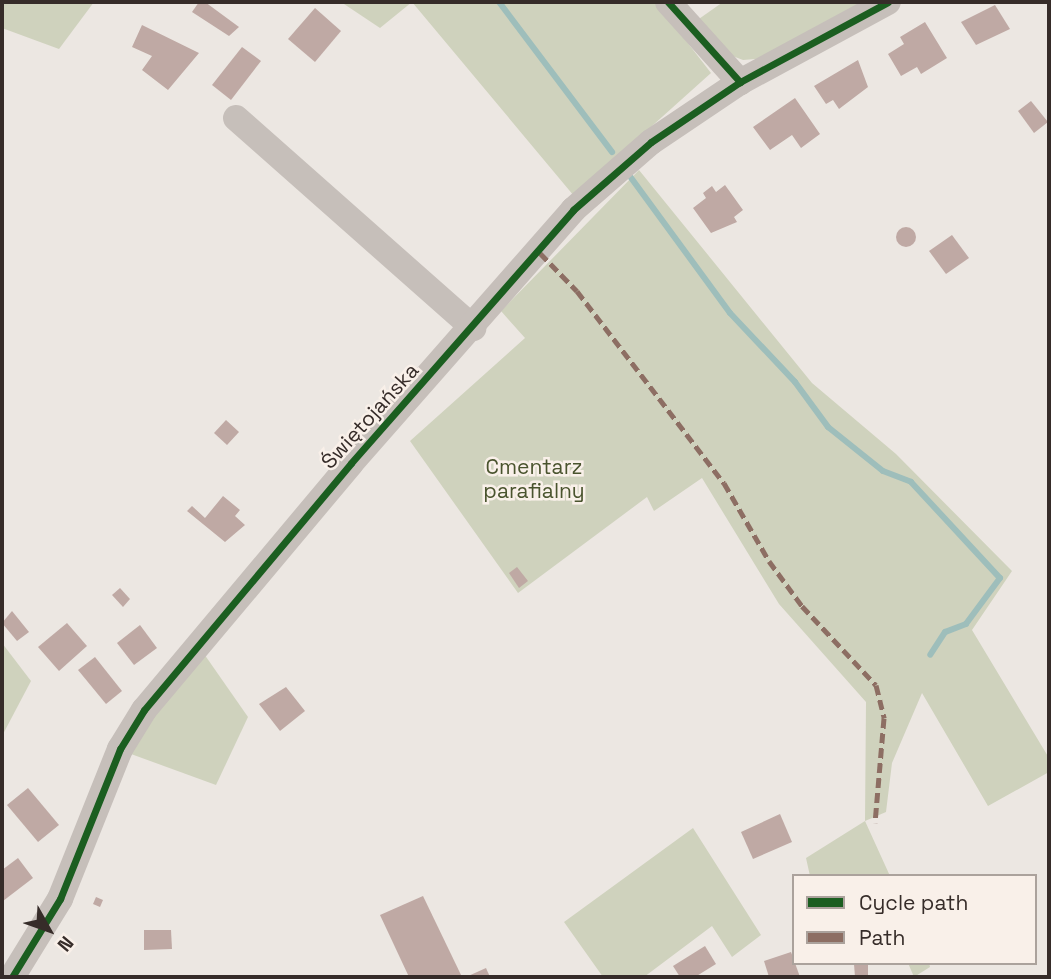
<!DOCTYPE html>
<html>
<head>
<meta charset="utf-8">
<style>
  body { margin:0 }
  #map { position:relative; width:1051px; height:979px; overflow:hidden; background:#ece7e2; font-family:"Space Grotesk",sans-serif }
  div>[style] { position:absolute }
  .green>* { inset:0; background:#cfd2bd }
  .stream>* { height:6px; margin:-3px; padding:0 3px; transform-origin:3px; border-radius:3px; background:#9ebebb }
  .building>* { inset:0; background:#bfa9a4 }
  .round { border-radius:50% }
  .minor>* { height:26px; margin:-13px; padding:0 13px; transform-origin:13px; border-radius:13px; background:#c6bfba }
  .quiet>* { height:5px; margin-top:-2.5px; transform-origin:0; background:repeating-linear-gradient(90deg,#8d6e63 0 10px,transparent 0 15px) }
  .cycleway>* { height:7px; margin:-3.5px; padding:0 3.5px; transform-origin:3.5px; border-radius:3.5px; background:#1b5e20 }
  span { translate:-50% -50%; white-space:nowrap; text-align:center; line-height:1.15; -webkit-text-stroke:5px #f9f0e9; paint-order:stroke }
  .street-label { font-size:21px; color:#362c29 }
  .park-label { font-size:21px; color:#4a542e }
  .frame { position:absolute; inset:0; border:4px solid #362c29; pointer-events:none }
  .legend { position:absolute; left:792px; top:874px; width:245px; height:91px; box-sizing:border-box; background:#f9f0e9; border:2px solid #aba29c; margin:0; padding:9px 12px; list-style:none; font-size:21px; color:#362c29 }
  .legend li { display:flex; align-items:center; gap:14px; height:35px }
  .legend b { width:35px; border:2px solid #aba29c }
  .north { position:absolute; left:14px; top:895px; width:70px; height:70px; -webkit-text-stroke:5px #f9f0e9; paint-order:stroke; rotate:130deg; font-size:19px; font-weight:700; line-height:28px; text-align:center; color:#362c29 }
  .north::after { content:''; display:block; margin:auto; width:24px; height:32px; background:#362c29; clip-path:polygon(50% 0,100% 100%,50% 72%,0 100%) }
</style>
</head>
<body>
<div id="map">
  <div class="green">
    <i style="clip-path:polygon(2px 2px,94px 2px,59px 49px,2px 28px)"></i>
    <i style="clip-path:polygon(341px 2px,656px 2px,711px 73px,574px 196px,412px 2px,380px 28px)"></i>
    <i style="clip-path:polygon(723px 2px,874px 2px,768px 58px,743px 60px,722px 52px,696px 21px)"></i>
    <i style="clip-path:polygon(639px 170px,812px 383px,896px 454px,1012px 571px,972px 630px,1049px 758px,1049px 772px,988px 806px,922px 693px,892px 763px,886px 812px,865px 821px,890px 876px,810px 876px,806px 858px,865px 821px,866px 702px,779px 604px,702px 478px,654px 511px,647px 497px,518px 593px,410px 441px,525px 338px,501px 311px)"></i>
    <i style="clip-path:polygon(2px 643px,31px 681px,2px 736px)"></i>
    <i style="clip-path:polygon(202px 651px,248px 717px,216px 785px,131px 754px,144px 728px)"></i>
    <i style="clip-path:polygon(693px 828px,761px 935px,732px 957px,712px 926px,644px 977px,603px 977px,564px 922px)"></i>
    <i style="clip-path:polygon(908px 963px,929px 963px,930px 967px,914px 977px)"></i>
  </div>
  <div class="stream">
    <i style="left:499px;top:2px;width:188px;rotate:53deg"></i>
    <i style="left:629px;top:175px;width:171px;rotate:53.8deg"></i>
    <i style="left:730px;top:313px;width:95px;rotate:46.7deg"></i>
    <i style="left:795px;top:382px;width:56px;rotate:53.7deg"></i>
    <i style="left:828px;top:427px;width:70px;rotate:38.7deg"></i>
    <i style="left:883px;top:471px;width:30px;rotate:21deg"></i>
    <i style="left:911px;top:482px;width:131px;rotate:47.2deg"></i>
    <i style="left:1000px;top:578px;width:57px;rotate:126.5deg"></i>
    <i style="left:966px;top:624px;width:22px;rotate:159deg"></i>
    <i style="left:945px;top:632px;width:27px;rotate:123deg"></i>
  </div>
  <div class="building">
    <i style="clip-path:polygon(199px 2px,205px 2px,239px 27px,229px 36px,192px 12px)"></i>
    <i style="clip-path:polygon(995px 5px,1010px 29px,976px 45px,961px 22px)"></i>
    <i style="clip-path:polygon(315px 8px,341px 31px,315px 62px,288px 39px)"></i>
    <i style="clip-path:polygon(925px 22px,947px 58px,921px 74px,917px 67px,901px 76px,888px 54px,904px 44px,900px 37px)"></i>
    <i style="clip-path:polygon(142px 25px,199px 53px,168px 90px,142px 70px,152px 56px,132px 47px)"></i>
    <i style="clip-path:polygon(242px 47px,261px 61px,231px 100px,212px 85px)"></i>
    <i style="clip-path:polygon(858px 60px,868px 87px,839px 109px,833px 100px,826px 104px,814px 86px)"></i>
    <i style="clip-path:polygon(795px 98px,820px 134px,801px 148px,792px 135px,770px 150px,753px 127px)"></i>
    <i style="clip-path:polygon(1031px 101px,1048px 122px,1034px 133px,1018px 111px)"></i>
    <i style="clip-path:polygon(725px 185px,743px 210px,734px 217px,737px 222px,711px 233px,693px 208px,706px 198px,703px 193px,712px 186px,716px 192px)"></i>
    <i class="round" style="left:896px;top:227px;width:20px;height:20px"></i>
    <i style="clip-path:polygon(952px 235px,969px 258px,946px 274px,929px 251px)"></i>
    <i style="clip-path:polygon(226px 420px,239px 432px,227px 445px,214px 433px)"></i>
    <i style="clip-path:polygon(223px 496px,240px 510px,235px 516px,245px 525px,225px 542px,187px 511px,192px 506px,205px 518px)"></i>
    <i style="clip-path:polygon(517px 567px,528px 581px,519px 588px,509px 573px)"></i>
    <i style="clip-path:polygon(120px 588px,130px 599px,123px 607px,112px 595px)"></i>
    <i style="clip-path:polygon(12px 611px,29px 632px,17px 641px,2px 623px)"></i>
    <i style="clip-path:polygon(67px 623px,87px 646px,59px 671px,38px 647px)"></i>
    <i style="clip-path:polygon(140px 625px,157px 648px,134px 665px,117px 643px)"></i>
    <i style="clip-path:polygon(95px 657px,122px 691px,106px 704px,78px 670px)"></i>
    <i style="clip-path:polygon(286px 687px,305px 711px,280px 731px,259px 704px)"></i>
    <i style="clip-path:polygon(28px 788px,59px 825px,38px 842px,7px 805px)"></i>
    <i style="clip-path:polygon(780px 814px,792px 842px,753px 859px,741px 832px)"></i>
    <i style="clip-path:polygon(18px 858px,33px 878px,3px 901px,2px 870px)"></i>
    <i style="clip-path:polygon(423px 896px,462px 977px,409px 977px,380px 915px)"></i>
    <i style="clip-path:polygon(96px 897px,103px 900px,100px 907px,93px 904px)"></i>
    <i style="clip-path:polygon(144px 930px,171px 930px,172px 949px,144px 950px)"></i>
    <i style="clip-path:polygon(705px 946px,716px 964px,695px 977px,680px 977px,673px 966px)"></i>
    <i style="clip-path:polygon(791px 952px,800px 977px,769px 977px,764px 961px)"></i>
    <i style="clip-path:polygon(854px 964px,868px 964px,868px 977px,855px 977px)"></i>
    <i style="clip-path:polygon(486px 968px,490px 977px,466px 977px)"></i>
  </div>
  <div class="minor">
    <i style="left:668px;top:2px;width:108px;rotate:48deg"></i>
    <i style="left:236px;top:118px;width:317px;rotate:41.5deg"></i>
    <i style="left:12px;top:977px;width:92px;rotate:-58.4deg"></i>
    <i style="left:60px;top:899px;width:162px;rotate:-68.2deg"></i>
    <i style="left:120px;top:749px;width:46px;rotate:-58.4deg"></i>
    <i style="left:144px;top:710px;width:322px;rotate:-50deg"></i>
    <i style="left:351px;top:463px;width:337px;rotate:-48.7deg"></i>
    <i style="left:573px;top:210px;width:103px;rotate:-41.1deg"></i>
    <i style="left:651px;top:142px;width:107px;rotate:-34deg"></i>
    <i style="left:740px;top:82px;width:168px;rotate:-28.4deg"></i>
  </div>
  <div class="quiet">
    <i style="left:540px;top:253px;width:53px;rotate:45.8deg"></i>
    <i style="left:577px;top:291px;width:242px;rotate:52.6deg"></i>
    <i style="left:724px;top:483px;width:90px;rotate:60deg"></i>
    <i style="left:769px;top:561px;width:56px;rotate:53.7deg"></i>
    <i style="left:802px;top:606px;width:108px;rotate:46.9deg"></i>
    <i style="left:876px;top:685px;width:34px;rotate:76deg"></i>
    <i style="left:884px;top:718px;width:105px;rotate:94.9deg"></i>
  </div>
  <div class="cycleway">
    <i style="left:668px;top:2px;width:108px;rotate:48deg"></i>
    <i style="left:12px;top:977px;width:92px;rotate:-58.4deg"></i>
    <i style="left:60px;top:899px;width:162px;rotate:-68.2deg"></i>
    <i style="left:120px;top:749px;width:46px;rotate:-58.4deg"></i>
    <i style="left:144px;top:710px;width:322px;rotate:-50deg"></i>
    <i style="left:351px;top:463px;width:337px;rotate:-48.7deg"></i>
    <i style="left:573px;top:210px;width:103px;rotate:-41.1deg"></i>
    <i style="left:651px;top:142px;width:107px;rotate:-34deg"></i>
    <i style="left:740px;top:82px;width:168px;rotate:-28.4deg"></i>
  </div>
  <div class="street-label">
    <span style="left:370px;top:416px;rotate:-48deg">Świętojańska</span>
  </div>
  <div class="park-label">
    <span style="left:534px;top:479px">Cmentarz<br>parafialny</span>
  </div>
  <div class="frame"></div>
  <ul class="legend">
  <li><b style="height:9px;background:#1b5e20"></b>Cycle path</li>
  <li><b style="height:9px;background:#8d6e63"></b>Path</li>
  </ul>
  <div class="north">N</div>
</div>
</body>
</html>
